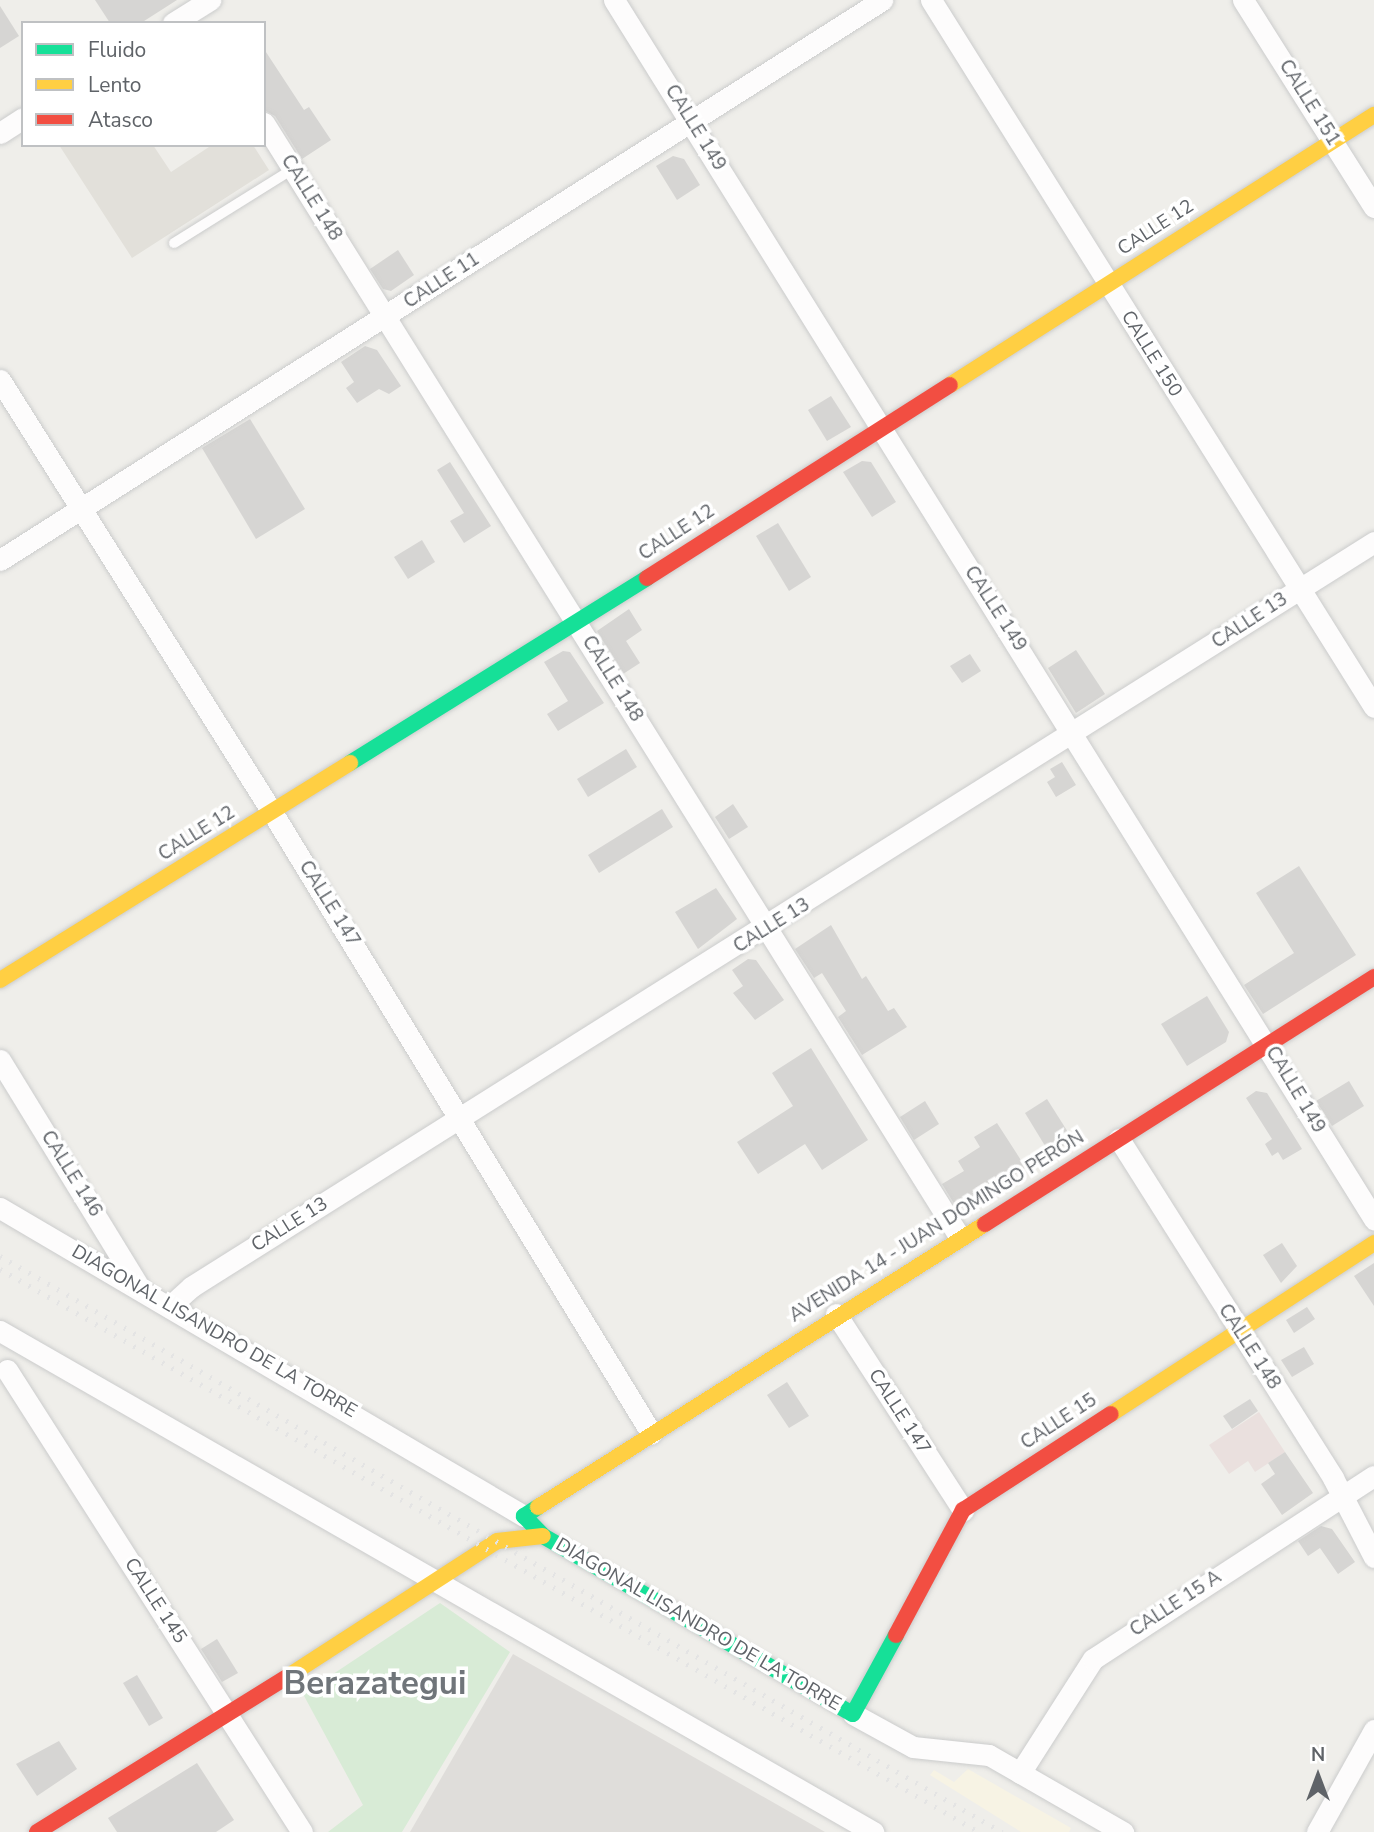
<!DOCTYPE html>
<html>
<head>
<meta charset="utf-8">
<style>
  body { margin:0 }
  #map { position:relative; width:1374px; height:1832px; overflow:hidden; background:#efeeea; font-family:"Nunito Sans",sans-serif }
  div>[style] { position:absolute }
  .commercial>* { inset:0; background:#f7f3e4 }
  .industrial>* { inset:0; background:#dfddda }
  .education>* { inset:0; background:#e2e0da }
  .medical>* { inset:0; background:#eae0de }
  .green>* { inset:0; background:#d8ebd6 }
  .building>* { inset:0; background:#d6d5d3 }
  .roads { filter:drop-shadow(0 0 2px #cbcccc) drop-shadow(0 0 2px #cbcccc) }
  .lane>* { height:10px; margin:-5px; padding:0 5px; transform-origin:5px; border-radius:5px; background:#fdfcfc }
  .street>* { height:21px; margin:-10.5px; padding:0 10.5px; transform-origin:10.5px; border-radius:10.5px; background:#fdfcfc }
  .fast>* { height:16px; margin:-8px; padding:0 8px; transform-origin:8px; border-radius:8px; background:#16e098 }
  .slow>* { height:16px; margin:-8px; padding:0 8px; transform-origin:8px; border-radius:8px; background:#ffcf43 }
  .jam>* { height:16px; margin:-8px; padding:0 8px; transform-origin:8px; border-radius:8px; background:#f24e42 }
  .rail>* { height:5px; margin-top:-2.5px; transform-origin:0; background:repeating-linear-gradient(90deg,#e4e4e4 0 2px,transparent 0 11px) }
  span { translate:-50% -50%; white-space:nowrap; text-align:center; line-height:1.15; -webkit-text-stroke:7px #fff; paint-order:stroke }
  .street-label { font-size:19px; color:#5f6368 }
  .town-label { font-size:33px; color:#70757a; font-weight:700 }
  .legend { position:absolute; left:21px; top:21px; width:245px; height:126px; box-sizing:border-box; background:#fff; border:2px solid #bfc1c3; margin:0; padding:9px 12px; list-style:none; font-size:21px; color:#5f6368 }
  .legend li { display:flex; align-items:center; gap:14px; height:35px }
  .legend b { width:35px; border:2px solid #bfc1c3 }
  .north { position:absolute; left:1283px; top:1741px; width:70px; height:70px; -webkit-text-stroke:5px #fff; paint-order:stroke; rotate:0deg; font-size:19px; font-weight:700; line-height:28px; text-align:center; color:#5f6368 }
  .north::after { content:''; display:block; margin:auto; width:24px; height:32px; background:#5f6368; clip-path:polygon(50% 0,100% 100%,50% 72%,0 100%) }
</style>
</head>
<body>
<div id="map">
  <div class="commercial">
    <i style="clip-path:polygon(968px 1769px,1071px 1828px,1069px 1832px,1021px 1832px,930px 1775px,934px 1770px,954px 1782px)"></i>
  </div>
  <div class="industrial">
    <i style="clip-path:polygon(513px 1654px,825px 1832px,410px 1832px)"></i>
  </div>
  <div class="education">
    <i style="clip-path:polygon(59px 145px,153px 145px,171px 172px,212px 145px,253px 145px,269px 170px,132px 258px)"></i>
  </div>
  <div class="medical">
    <i style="clip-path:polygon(1259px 1412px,1285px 1452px,1255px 1472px,1248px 1461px,1229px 1474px,1209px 1445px)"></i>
  </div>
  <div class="green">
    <i style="clip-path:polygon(440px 1603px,510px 1652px,402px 1832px,328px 1832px,363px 1805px,303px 1694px)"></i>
  </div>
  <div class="building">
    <i style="clip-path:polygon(95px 0,177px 0,141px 23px,110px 23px)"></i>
    <i style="clip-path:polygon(0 6px,19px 36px,0 48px)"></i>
    <i style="clip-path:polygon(264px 49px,304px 110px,309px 107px,331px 140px,302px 159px,275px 116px,264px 110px)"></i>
    <i style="clip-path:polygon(673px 156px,684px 159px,700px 185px,677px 200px,656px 166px)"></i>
    <i style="clip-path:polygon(398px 250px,414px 275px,391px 291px,383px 289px,370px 269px)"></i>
    <i style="clip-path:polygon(365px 346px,377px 350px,401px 386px,389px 394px,379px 389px,357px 403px,346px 388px,354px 382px,341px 362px)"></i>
    <i style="clip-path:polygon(831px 396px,851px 427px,827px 441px,808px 410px)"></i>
    <i style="clip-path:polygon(250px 419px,305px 509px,256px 539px,202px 448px)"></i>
    <i style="clip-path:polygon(862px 461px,871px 462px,896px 502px,872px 517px,843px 472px)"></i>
    <i style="clip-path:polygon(450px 462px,491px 526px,464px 543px,450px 521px,464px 513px,437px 470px)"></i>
    <i style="clip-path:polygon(778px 523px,811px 577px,789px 591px,756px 536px)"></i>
    <i style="clip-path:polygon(422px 540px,435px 562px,408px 579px,394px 557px)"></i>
    <i style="clip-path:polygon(629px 609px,642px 630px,626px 641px,640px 663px,623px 674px,597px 631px)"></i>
    <i style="clip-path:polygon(1076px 650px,1105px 694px,1076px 713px,1048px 668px)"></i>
    <i style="clip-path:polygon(563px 651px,570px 652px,604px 703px,558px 731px,547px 714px,568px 701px,544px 662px)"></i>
    <i style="clip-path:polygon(970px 654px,981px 671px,962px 683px,950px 666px)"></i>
    <i style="clip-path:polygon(626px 749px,637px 767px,588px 797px,577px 779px)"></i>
    <i style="clip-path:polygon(1062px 762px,1076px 785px,1056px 797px,1047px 782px,1055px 777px,1050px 769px)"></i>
    <i style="clip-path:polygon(733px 804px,748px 827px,729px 839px,715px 817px)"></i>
    <i style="clip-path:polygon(662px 809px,673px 827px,599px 873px,588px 855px)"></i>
    <i style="clip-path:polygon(1299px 866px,1356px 955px,1263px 1014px,1244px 985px,1294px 953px,1256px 893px)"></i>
    <i style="clip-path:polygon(716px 888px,737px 919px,698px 949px,675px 912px)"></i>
    <i style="clip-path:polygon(831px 925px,862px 979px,866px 976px,888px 1011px,894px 1008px,907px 1027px,862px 1055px,838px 1017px,846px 1011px,822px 973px,814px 978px,795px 949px)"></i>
    <i style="clip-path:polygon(748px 959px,756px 960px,784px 1000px,755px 1020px,733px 993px,743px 986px,732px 970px)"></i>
    <i style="clip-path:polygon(1207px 996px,1229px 1032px,1226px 1042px,1187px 1066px,1161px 1024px)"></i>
    <i style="clip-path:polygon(811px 1048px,868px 1140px,822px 1170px,805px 1144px,758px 1174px,737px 1142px,793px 1106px,772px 1073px)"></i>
    <i style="clip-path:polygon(1349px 1081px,1364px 1106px,1332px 1126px,1316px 1101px)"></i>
    <i style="clip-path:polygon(1256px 1091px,1267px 1093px,1302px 1149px,1283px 1160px,1278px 1152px,1272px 1156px,1265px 1144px,1272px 1139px,1246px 1098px)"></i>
    <i style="clip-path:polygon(1047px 1099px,1073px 1140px,1050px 1154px,1025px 1113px)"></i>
    <i style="clip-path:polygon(925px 1101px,939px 1124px,914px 1140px,900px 1117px)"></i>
    <i style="clip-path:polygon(997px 1123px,1026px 1168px,958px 1210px,942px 1184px,964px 1171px,958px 1161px,980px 1147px,974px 1137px)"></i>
    <i style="clip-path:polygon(1282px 1243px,1297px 1266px,1281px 1283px,1263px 1255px)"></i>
    <i style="clip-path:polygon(1374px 1263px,1374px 1306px,1354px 1276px)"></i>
    <i style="clip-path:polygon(1307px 1307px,1315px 1319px,1294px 1333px,1286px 1320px)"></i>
    <i style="clip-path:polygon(1304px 1347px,1314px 1364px,1292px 1377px,1281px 1360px)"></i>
    <i style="clip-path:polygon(787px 1382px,809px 1416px,789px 1428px,767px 1395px)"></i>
    <i style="clip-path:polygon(1250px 1399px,1258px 1411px,1232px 1429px,1223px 1416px)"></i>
    <i style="clip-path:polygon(1285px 1452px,1313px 1493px,1282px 1515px,1261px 1484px,1275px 1474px,1268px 1463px)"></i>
    <i style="clip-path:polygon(1321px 1526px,1332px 1529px,1355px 1562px,1338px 1574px,1320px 1548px,1308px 1556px,1298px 1541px)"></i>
    <i style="clip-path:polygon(217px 1639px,238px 1673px,222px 1682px,201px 1649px)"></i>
    <i style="clip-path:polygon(137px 1675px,163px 1718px,149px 1726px,123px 1683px)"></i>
    <i style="clip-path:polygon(59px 1741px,77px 1769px,37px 1796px,16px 1764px)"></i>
    <i style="clip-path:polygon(197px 1763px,234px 1820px,216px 1832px,117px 1832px,108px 1818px)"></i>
  </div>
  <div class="roads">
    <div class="lane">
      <i style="left:174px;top:243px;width:140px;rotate:-31.9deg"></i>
    </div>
    <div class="street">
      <i style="left:614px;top:0;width:1437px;rotate:58.06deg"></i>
      <i style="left:931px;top:0;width:834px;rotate:57.93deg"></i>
      <i style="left:1243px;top:0;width:245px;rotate:57.7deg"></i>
      <i style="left:173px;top:23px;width:44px;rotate:-31.9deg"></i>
      <i style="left:264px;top:123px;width:1312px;rotate:58.02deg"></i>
      <i style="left:0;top:133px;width:27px;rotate:-33deg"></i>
      <i style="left:0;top:380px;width:510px;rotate:57.8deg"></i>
      <i style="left:272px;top:812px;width:728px;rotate:58.6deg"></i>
      <i style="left:0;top:560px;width:1045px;rotate:-32.41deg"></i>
      <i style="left:0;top:1060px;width:266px;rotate:58.5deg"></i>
      <i style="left:1119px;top:1139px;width:401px;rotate:57.7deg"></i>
      <i style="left:1333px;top:1478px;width:89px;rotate:62.6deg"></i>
      <i style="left:0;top:1208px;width:608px;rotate:30.45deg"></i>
      <i style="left:169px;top:1307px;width:30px;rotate:-42deg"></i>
      <i style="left:191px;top:1287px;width:1398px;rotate:-32.2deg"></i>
      <i style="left:836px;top:1314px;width:234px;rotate:57.1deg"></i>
      <i style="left:0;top:1331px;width:1007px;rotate:29.85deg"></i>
      <i style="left:7px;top:1370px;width:548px;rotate:57.44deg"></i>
      <i style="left:853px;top:1714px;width:68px;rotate:28.8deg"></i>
      <i style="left:913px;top:1747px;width:76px;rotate:6deg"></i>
      <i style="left:989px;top:1755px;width:155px;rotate:29.9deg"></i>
      <i style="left:1020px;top:1773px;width:135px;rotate:-57.4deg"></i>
      <i style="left:1093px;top:1659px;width:335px;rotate:-33.1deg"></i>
      <i style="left:1317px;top:1832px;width:117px;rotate:-60.8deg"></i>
    </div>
    <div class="fast">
      <i style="left:350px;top:763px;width:350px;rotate:-31.9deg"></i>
      <i style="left:538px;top:1507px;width:17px;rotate:147deg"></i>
      <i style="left:524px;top:1516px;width:28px;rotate:46deg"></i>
      <i style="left:543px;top:1536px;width:357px;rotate:29.9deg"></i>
      <i style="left:853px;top:1714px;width:90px;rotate:-61.4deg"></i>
    </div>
    <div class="slow">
      <i style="left:950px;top:385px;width:503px;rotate:-32.49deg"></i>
      <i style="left:0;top:980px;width:412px;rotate:-31.8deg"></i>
      <i style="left:1111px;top:1414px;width:314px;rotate:-33deg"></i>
      <i style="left:538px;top:1507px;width:529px;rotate:-32.34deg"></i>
      <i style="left:287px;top:1677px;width:250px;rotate:-32.9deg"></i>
      <i style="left:497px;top:1541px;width:46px;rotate:-6.2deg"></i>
    </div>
    <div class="jam">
      <i style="left:647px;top:578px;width:359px;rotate:-32.5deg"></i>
      <i style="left:985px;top:1224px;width:461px;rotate:-32.4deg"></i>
      <i style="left:896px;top:1635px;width:142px;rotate:-61.8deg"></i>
      <i style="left:963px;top:1510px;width:176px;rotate:-33deg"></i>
      <i style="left:37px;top:1832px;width:294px;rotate:-31.8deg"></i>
    </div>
  </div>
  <div class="rail">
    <i style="left:0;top:1256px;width:1156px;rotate:29.89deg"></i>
    <i style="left:0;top:1269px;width:1129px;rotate:29.9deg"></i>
  </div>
  <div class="street-label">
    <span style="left:1309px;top:103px;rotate:58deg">CALLE 151</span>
    <span style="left:695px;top:128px;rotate:58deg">CALLE 149</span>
    <span style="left:311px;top:198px;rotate:58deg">CALLE 148</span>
    <span style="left:1156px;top:228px;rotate:-33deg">CALLE 12</span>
    <span style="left:442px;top:281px;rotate:-33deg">CALLE 11</span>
    <span style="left:1151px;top:354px;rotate:58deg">CALLE 150</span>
    <span style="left:677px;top:533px;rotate:-33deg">CALLE 12</span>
    <span style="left:995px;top:609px;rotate:57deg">CALLE 149</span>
    <span style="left:1250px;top:621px;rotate:-33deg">CALLE 13</span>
    <span style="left:612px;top:679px;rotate:58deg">CALLE 148</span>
    <span style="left:197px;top:834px;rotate:-32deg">CALLE 12</span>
    <span style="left:329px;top:904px;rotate:58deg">CALLE 147</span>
    <span style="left:772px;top:926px;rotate:-32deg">CALLE 13</span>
    <span style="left:1295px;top:1090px;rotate:59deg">CALLE 149</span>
    <span style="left:71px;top:1174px;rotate:58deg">CALLE 146</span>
    <span style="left:290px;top:1225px;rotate:-32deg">CALLE 13</span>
    <span style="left:937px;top:1227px;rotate:-32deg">AVENIDA 14 - JUAN DOMINGO PERÓN</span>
    <span style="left:214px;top:1332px;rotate:30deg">DIAGONAL LISANDRO DE LA TORRE</span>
    <span style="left:1249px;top:1347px;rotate:57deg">CALLE 148</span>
    <span style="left:899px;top:1412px;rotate:57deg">CALLE 147</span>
    <span style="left:1059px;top:1422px;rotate:-33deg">CALLE 15</span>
    <span style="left:155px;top:1601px;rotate:57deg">CALLE 145</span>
    <span style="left:1176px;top:1604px;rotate:-33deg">CALLE 15 A</span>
    <span style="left:698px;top:1625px;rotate:30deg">DIAGONAL LISANDRO DE LA TORRE</span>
  </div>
  <div class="town-label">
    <span style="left:375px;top:1684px">Berazategui</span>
  </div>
  <ul class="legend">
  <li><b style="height:9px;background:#16e098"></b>Fluido</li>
  <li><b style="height:9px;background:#ffcf43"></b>Lento</li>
  <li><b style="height:9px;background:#f24e42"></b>Atasco</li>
  </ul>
  <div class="north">N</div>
</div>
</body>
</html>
